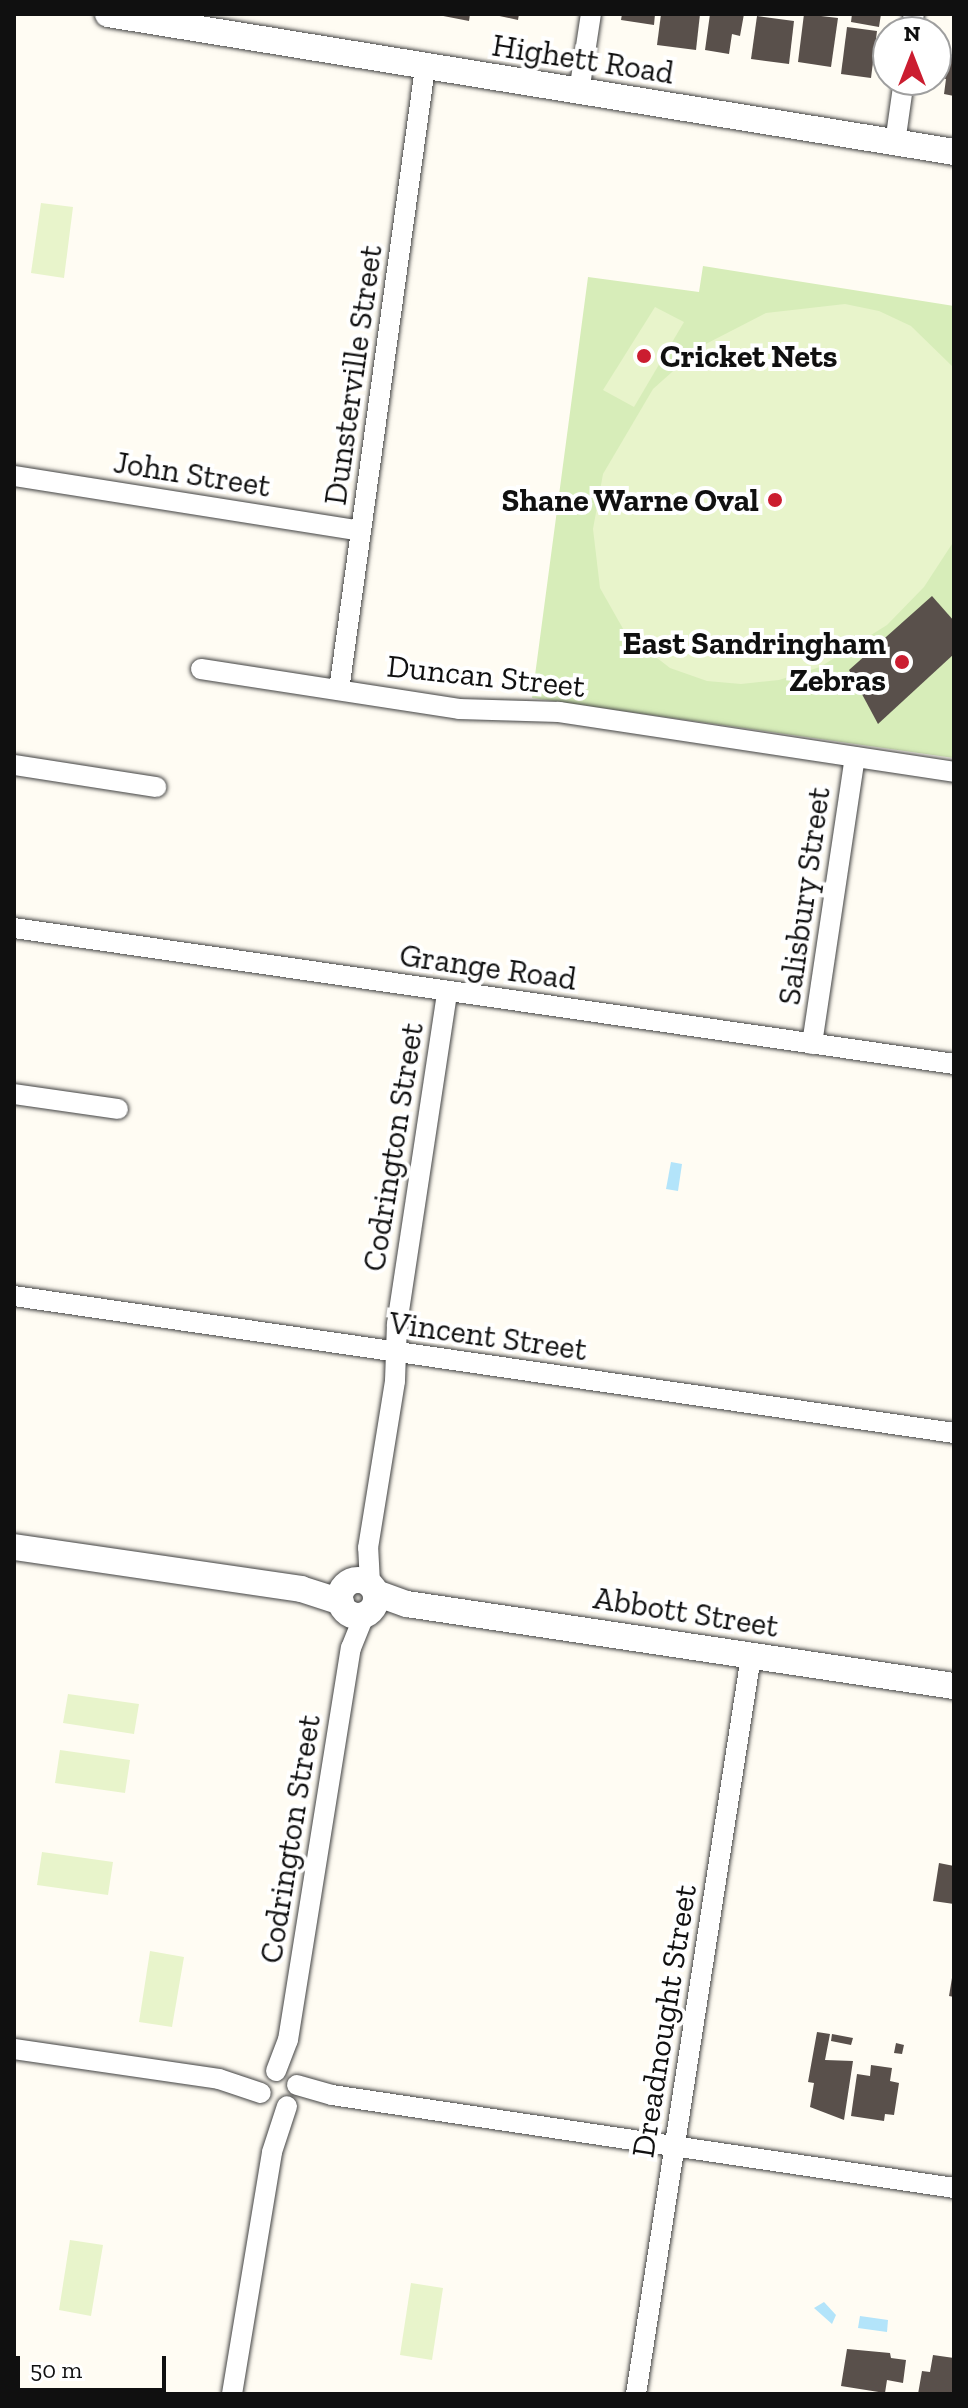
<!DOCTYPE html>
<html>
<head>
<meta charset="utf-8">
<style>
  body { margin:0 }
  #map { position:relative; width:968px; height:2408px; overflow:hidden; background:#fffcf3; font-family:"Zilla Slab",serif }
  div>[style] { position:absolute }
  .green>* { inset:0; background:#d7edb9 }
  .pitch>* { inset:0; background:#e8f4cb }
  .water>* { inset:0; background:#b3e4fa }
  .building>* { inset:0; background:#59504b }
  .roads { filter:drop-shadow(0 0 2px #434343) drop-shadow(0 0 2px #434343) }
  .minor>* { height:20px; margin:-10px; padding:0 10px; transform-origin:10px; border-radius:10px; background:#fff }
  .tertiary>* { height:26px; margin:-13px; padding:0 13px; transform-origin:13px; border-radius:13px; background:#fff }
  .tertiary>.ring { margin:-13px; padding:0; box-sizing:content-box; background:none; border:26px solid #fff; border-radius:50% }
  .dots>* { width:22px; height:22px; translate:-50% -50%; box-sizing:border-box; border:4px solid #fff; border-radius:50% }
  span { translate:-50% -50%; white-space:nowrap; text-align:center; line-height:1.15; -webkit-text-stroke:8px #fff; paint-order:stroke }
  .street-label { font-size:32px; color:#101010 }
  .poi-label { font-size:32px; color:#101010; font-weight:700 }
  .left { translate:0 -50%; text-align:left }
  .right { translate:-100% -50%; text-align:right }
  .frame { position:absolute; inset:0; border:16px solid #101010; pointer-events:none }
  .north { position:absolute; left:872px; top:16px; width:80px; height:80px; box-sizing:border-box; background:#fff; border:2px solid #9f9f9f; border-radius:50%; rotate:0deg; font-size:22px; font-weight:700; line-height:32px; text-align:center; color:#101010 }
  .north::after { content:''; display:block; margin:auto; width:28px; height:36px; background:#cb1d30; clip-path:polygon(50% 0,100% 100%,50% 72%,0 100%) }
  .scale { position:absolute; left:16px; top:2356px; width:150px; height:36px; box-sizing:border-box; border:4px solid #101010; border-top:0; padding-left:10px; font-size:24px; line-height:28px; white-space:nowrap; color:#101010; -webkit-text-stroke:6px #fff; paint-order:stroke }
</style>
</head>
<body>
<div id="map">
  <div class="green">
    <i style="clip-path:polygon(703px 266px,954px 306px,954px 758px,532px 698px,588px 277px,699px 292px)"></i>
  </div>
  <div class="pitch">
    <i style="clip-path:polygon(41px 203px,73px 207px,64px 278px,31px 273px)"></i>
    <i style="clip-path:polygon(845px 304px,879px 311px,911px 326px,954px 368px,952px 544px,924px 587px,887px 625px,820px 667px,779px 680px,741px 684px,707px 681px,670px 668px,626px 634px,600px 588px,593px 529px,603px 474px,653px 389px,700px 347px,766px 313px)"></i>
    <i style="clip-path:polygon(655px 307px,684px 322px,634px 407px,603px 390px)"></i>
    <i style="clip-path:polygon(68px 1694px,139px 1704px,134px 1734px,63px 1723px)"></i>
    <i style="clip-path:polygon(60px 1750px,130px 1760px,125px 1793px,55px 1783px)"></i>
    <i style="clip-path:polygon(42px 1852px,113px 1862px,108px 1895px,37px 1885px)"></i>
    <i style="clip-path:polygon(150px 1951px,184px 1957px,172px 2027px,139px 2022px)"></i>
    <i style="clip-path:polygon(70px 2240px,103px 2245px,91px 2316px,59px 2310px)"></i>
    <i style="clip-path:polygon(411px 2283px,443px 2288px,432px 2360px,400px 2355px)"></i>
  </div>
  <div class="water">
    <i style="clip-path:polygon(671px 1162px,682px 1164px,678px 1191px,666px 1189px)"></i>
    <i style="clip-path:polygon(824px 2302px,836px 2315px,832px 2324px,814px 2308px)"></i>
    <i style="clip-path:polygon(860px 2316px,888px 2320px,887px 2332px,858px 2328px)"></i>
  </div>
  <div class="building">
    <i style="clip-path:polygon(433px 14px,470px 14px,469px 21px)"></i>
    <i style="clip-path:polygon(490px 14px,519px 14px,518px 20px)"></i>
    <i style="clip-path:polygon(622px 14px,655px 14px,654px 25px,621px 20px)"></i>
    <i style="clip-path:polygon(661px 14px,700px 14px,696px 50px,657px 45px)"></i>
    <i style="clip-path:polygon(710px 14px,744px 14px,740px 36px,732px 34px,729px 54px,705px 50px)"></i>
    <i style="clip-path:polygon(804px 14px,838px 18px,831px 67px,798px 62px)"></i>
    <i style="clip-path:polygon(852px 14px,881px 14px,879px 27px,851px 22px)"></i>
    <i style="clip-path:polygon(757px 16px,794px 21px,789px 64px,751px 59px)"></i>
    <i style="clip-path:polygon(847px 27px,877px 31px,871px 78px,841px 74px)"></i>
    <i style="clip-path:polygon(941px 53px,954px 55px,954px 96px,944px 94px,946px 79px,937px 77px)"></i>
    <i style="clip-path:polygon(932px 596px,954px 621px,954px 654px,878px 724px,849px 670px)"></i>
    <i style="clip-path:polygon(939px 1863px,954px 1866px,954px 1904px,933px 1901px)"></i>
    <i style="clip-path:polygon(952px 1978px,954px 1978px,954px 1997px,949px 1996px)"></i>
    <i style="clip-path:polygon(817px 2032px,830px 2034px,825px 2060px,853px 2061px,844px 2120px,810px 2107px,814px 2083px,808px 2082px)"></i>
    <i style="clip-path:polygon(832px 2034px,853px 2038px,851px 2045px,831px 2041px)"></i>
    <i style="clip-path:polygon(896px 2043px,904px 2045px,902px 2054px,894px 2053px)"></i>
    <i style="clip-path:polygon(871px 2065px,892px 2068px,890px 2081px,899px 2083px,894px 2115px,885px 2114px,884px 2121px,851px 2116px,857px 2074px,870px 2076px)"></i>
    <i style="clip-path:polygon(847px 2349px,890px 2353px,891px 2358px,906px 2360px,903px 2383px,887px 2380px,885px 2393px,841px 2386px)"></i>
    <i style="clip-path:polygon(933px 2355px,954px 2358px,954px 2394px,918px 2394px,922px 2371px,930px 2372px)"></i>
  </div>
  <div class="roads">
    <div class="minor">
      <i style="left:911px;top:32px;width:18px;rotate:-81deg"></i>
      <i style="left:579px;top:92px;width:79px;rotate:-81.3deg"></i>
      <i style="left:895px;top:143px;width:64px;rotate:-81.9deg"></i>
      <i style="left:14px;top:476px;width:351px;rotate:9deg"></i>
      <i style="left:201px;top:669px;width:261px;rotate:8.8deg"></i>
      <i style="left:459px;top:709px;width:100px;rotate:1.7deg"></i>
      <i style="left:559px;top:712px;width:400px;rotate:8.6deg"></i>
      <i style="left:339px;top:690px;width:628px;rotate:-82.13deg"></i>
      <i style="left:14px;top:765px;width:144px;rotate:8.8deg"></i>
      <i style="left:14px;top:928px;width:950px;rotate:8.23deg"></i>
      <i style="left:812px;top:1044px;width:290px;rotate:-81.5deg"></i>
      <i style="left:14px;top:1094px;width:105px;rotate:8.2deg"></i>
      <i style="left:14px;top:1296px;width:950px;rotate:8.29deg"></i>
      <i style="left:370px;top:1583px;width:35px;rotate:-93deg"></i>
      <i style="left:368px;top:1548px;width:169px;rotate:-80.8deg"></i>
      <i style="left:395px;top:1381px;width:57px;rotate:-88deg"></i>
      <i style="left:397px;top:1324px;width:336px;rotate:-81.4deg"></i>
      <i style="left:14px;top:2049px;width:207px;rotate:8.3deg"></i>
      <i style="left:219px;top:2079px;width:44px;rotate:18.4deg"></i>
      <i style="left:276px;top:2071px;width:33px;rotate:-69deg"></i>
      <i style="left:288px;top:2040px;width:397px;rotate:-80.9deg"></i>
      <i style="left:351px;top:1648px;width:35px;rotate:-68deg"></i>
      <i style="left:297px;top:2085px;width:36px;rotate:16deg"></i>
      <i style="left:332px;top:2095px;width:629px;rotate:8.5deg"></i>
      <i style="left:232px;top:2394px;width:245px;rotate:-80.6deg"></i>
      <i style="left:272px;top:2152px;width:48px;rotate:-71.9deg"></i>
      <i style="left:636px;top:2394px;width:747px;rotate:-81.14deg"></i>
    </div>
    <div class="tertiary">
      <i style="left:108px;top:14px;width:857px;rotate:9.26deg"></i>
      <i style="left:14px;top:1547px;width:290px;rotate:8.3deg"></i>
      <i style="left:301px;top:1589px;width:42px;rotate:18deg"></i>
      <i class="ring" style="left:340px;top:1580px;width:10px;height:10px"></i>
      <i style="left:376px;top:1593px;width:33px;rotate:20deg"></i>
      <i style="left:407px;top:1604px;width:553px;rotate:8.53deg"></i>
    </div>
  </div>
  <div class="dots">
    <i style="left:644px;top:356px;background:#cb1d30"></i>
    <i style="left:775px;top:500px;background:#cb1d30"></i>
    <i style="left:902px;top:662px;background:#cb1d30"></i>
  </div>
  <div class="street-label">
    <span style="left:583px;top:59px;rotate:9deg">Highett Road</span>
    <span style="left:353px;top:375px;rotate:-82deg">Dunsterville Street</span>
    <span style="left:192px;top:474px;rotate:9deg">John Street</span>
    <span style="left:486px;top:676px;rotate:6deg">Duncan Street</span>
    <span style="left:804px;top:896px;rotate:-82deg">Salisbury Street</span>
    <span style="left:488px;top:967px;rotate:8deg">Grange Road</span>
    <span style="left:393px;top:1147px;rotate:-81deg">Codrington Street</span>
    <span style="left:488px;top:1336px;rotate:8deg">Vincent Street</span>
    <span style="left:686px;top:1612px;rotate:9deg">Abbott Street</span>
    <span style="left:290px;top:1839px;rotate:-81deg">Codrington Street</span>
    <span style="left:664px;top:2021px;rotate:-81deg">Dreadnought Street</span>
  </div>
  <div class="poi-label">
    <span class="left" style="left:660px;top:356px">Cricket Nets</span>
    <span class="right" style="left:759px;top:500px">Shane Warne Oval</span>
    <span class="right" style="left:886px;top:662px">East Sandringham<br>Zebras</span>
  </div>
  <div class="frame"></div>
  <div class="north">N</div>
  <div class="scale">50 m</div>
</div>
</body>
</html>
